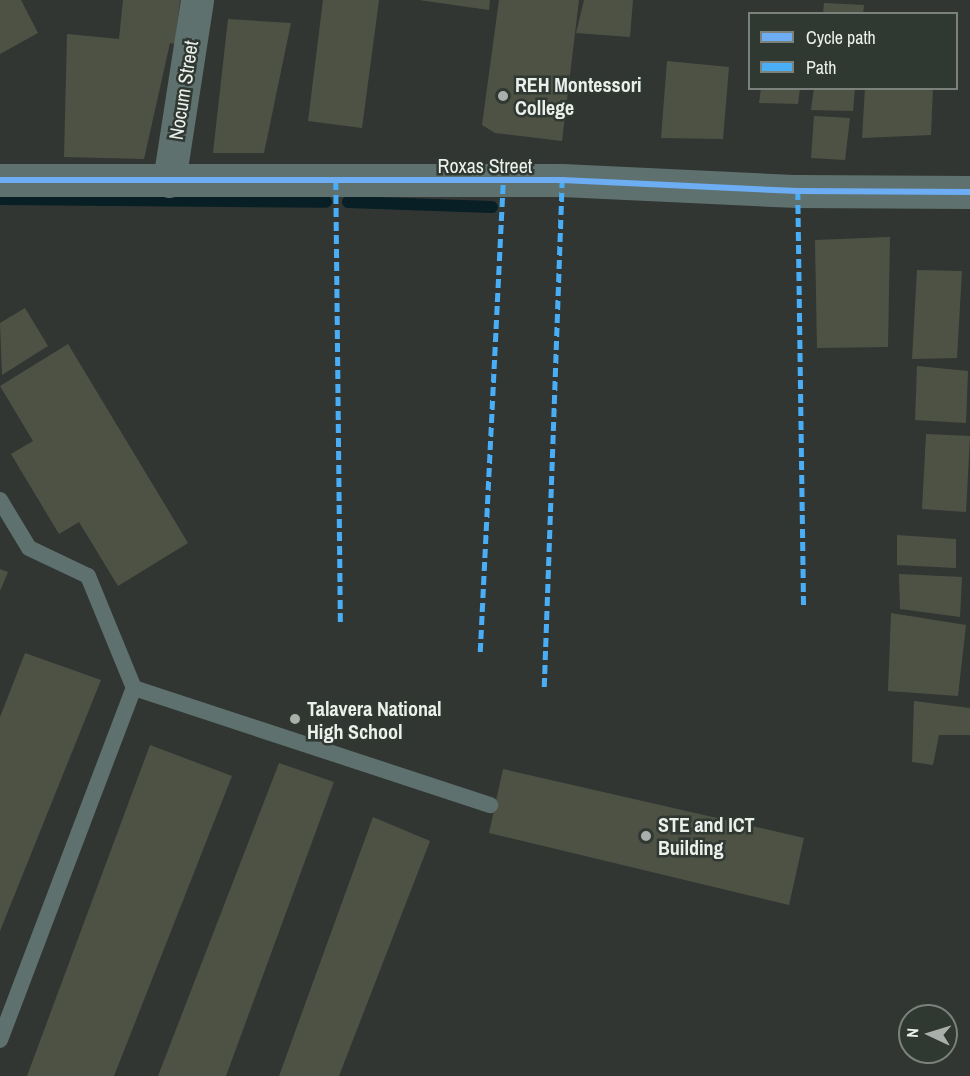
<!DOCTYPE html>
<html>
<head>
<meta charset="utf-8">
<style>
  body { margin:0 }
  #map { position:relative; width:970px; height:1076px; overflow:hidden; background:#323633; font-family:"Archivo Narrow",sans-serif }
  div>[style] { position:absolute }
  .stream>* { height:12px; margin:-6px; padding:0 6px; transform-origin:6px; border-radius:6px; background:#081f25 }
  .building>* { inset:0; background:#4e5245 }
  .lane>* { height:16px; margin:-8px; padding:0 8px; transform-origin:8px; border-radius:8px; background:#5e716e }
  .street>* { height:33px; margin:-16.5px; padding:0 16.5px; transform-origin:16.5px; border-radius:16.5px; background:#5e716e }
  .quiet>* { height:4.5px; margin-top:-2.25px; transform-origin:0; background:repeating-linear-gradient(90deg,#49aef6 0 9px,transparent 0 13.5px) }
  .cycleway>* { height:6px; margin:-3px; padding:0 3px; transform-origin:3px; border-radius:3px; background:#6dadf4 }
  .dots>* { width:16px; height:16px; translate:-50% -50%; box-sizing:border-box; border:3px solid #303832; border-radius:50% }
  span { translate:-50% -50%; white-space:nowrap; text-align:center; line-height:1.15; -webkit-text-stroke:5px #303832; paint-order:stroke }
  .poi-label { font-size:20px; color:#ebf0ec; font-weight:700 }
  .left { translate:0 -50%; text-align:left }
  .street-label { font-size:20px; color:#ebf0ec }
  .legend { position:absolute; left:748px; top:12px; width:210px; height:78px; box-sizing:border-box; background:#303832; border:2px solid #7b827c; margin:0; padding:8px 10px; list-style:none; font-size:18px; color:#ebf0ec }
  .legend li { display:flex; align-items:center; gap:12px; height:30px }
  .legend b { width:30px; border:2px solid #7b827c }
  .north { position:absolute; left:898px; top:1004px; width:60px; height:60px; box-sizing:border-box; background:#303832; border:2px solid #7b827c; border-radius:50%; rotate:274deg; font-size:16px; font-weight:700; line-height:24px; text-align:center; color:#ebf0ec }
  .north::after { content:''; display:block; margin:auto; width:21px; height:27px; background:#aaafab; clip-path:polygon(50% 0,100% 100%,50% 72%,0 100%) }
</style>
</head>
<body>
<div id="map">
  <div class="stream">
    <i style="left:0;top:199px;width:326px;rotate:0.5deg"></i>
    <i style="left:348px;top:202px;width:144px;rotate:2deg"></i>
  </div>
  <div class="building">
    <i style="clip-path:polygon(0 0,21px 0,38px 33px,0 54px)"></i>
    <i style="clip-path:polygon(123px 0,180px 0,175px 44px,170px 43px,144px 159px,64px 157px,67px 34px,119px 39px)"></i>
    <i style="clip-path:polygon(323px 0,379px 0,362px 128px,308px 121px)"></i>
    <i style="clip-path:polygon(419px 0,490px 0,489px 10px)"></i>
    <i style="clip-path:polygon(499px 0,579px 0,562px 141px,495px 133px,482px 125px)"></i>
    <i style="clip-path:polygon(584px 0,633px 0,630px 37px,576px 33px)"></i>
    <i style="clip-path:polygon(824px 3px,864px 5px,863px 14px,823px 14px)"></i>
    <i style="clip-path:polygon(228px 19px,291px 23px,264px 153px,213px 153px)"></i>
    <i style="clip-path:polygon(667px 61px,729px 67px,723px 139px,661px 138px)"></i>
    <i style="clip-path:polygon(761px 88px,800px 88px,798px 104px,759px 103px)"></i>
    <i style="clip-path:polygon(814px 88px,855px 88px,853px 111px,811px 110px)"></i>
    <i style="clip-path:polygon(865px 88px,933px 88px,931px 135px,862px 138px)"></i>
    <i style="clip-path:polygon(814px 116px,850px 118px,845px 160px,811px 158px)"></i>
    <i style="clip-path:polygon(890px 237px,888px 347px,817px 348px,815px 240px)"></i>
    <i style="clip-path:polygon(917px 270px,962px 271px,957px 358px,912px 359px)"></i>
    <i style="clip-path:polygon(25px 308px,48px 346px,2px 375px,0 323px)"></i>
    <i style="clip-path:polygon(68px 344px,188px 543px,118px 586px,79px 522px,59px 534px,11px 454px,33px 441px,0 386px)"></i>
    <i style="clip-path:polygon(917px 366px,968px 371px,966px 423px,915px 420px)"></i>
    <i style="clip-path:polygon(926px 434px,970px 436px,966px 512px,922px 509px)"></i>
    <i style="clip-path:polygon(897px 535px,956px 539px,956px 568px,897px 565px)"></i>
    <i style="clip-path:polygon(0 569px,8px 572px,0 591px)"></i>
    <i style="clip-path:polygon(899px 574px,962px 577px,960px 617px,900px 609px)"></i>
    <i style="clip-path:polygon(891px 613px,966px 625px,958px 696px,888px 691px)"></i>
    <i style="clip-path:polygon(25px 653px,101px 680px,0 931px,0 717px)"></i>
    <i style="clip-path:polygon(914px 701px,970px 708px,970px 735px,939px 735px,933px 765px,912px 762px)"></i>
    <i style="clip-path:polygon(150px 745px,232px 776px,114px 1076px,27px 1076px)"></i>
    <i style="clip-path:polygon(279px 763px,334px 782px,226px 1076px,158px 1076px)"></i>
    <i style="clip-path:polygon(503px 769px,804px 838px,789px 905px,489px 833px)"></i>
    <i style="clip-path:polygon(373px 817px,430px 841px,339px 1076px,279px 1076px)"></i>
  </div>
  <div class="lane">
    <i style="left:0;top:500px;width:56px;rotate:58.9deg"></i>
    <i style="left:29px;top:548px;width:65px;rotate:25.4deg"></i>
    <i style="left:88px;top:576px;width:121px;rotate:67.7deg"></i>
    <i style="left:134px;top:688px;width:375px;rotate:18.2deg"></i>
    <i style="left:0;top:1040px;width:377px;rotate:-69.2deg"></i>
  </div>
  <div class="street">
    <i style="left:0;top:180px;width:562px"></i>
    <i style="left:562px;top:180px;width:236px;rotate:2.7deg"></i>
    <i style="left:798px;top:191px;width:172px;rotate:0.3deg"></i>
    <i style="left:169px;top:181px;width:183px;rotate:-81.2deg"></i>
  </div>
  <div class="quiet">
    <i style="left:336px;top:181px;width:443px;rotate:89.4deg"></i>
    <i style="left:798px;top:191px;width:415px;rotate:89.2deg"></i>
    <i style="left:480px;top:652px;width:471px;rotate:-87.2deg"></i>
    <i style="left:544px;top:687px;width:507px;rotate:-87.97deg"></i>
  </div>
  <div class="cycleway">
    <i style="left:0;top:180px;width:562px"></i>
    <i style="left:562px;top:180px;width:236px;rotate:2.7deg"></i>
    <i style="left:798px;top:191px;width:172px;rotate:0.3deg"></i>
  </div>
  <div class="dots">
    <i style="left:503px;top:96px;background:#aaafab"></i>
    <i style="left:295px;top:719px;background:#aaafab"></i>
    <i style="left:646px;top:836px;background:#aaafab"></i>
  </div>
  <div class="poi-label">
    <span class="left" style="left:515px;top:96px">REH Montessori<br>College</span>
    <span class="left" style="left:307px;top:720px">Talavera National<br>High School</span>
    <span class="left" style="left:658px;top:836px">STE and ICT<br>Building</span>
  </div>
  <div class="street-label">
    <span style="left:183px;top:90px;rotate:-81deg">Nocum Street</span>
    <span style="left:485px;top:165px">Roxas Street</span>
  </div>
  <ul class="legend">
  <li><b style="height:8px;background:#6dadf4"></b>Cycle path</li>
  <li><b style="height:8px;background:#49aef6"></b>Path</li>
  </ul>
  <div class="north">N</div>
</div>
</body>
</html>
